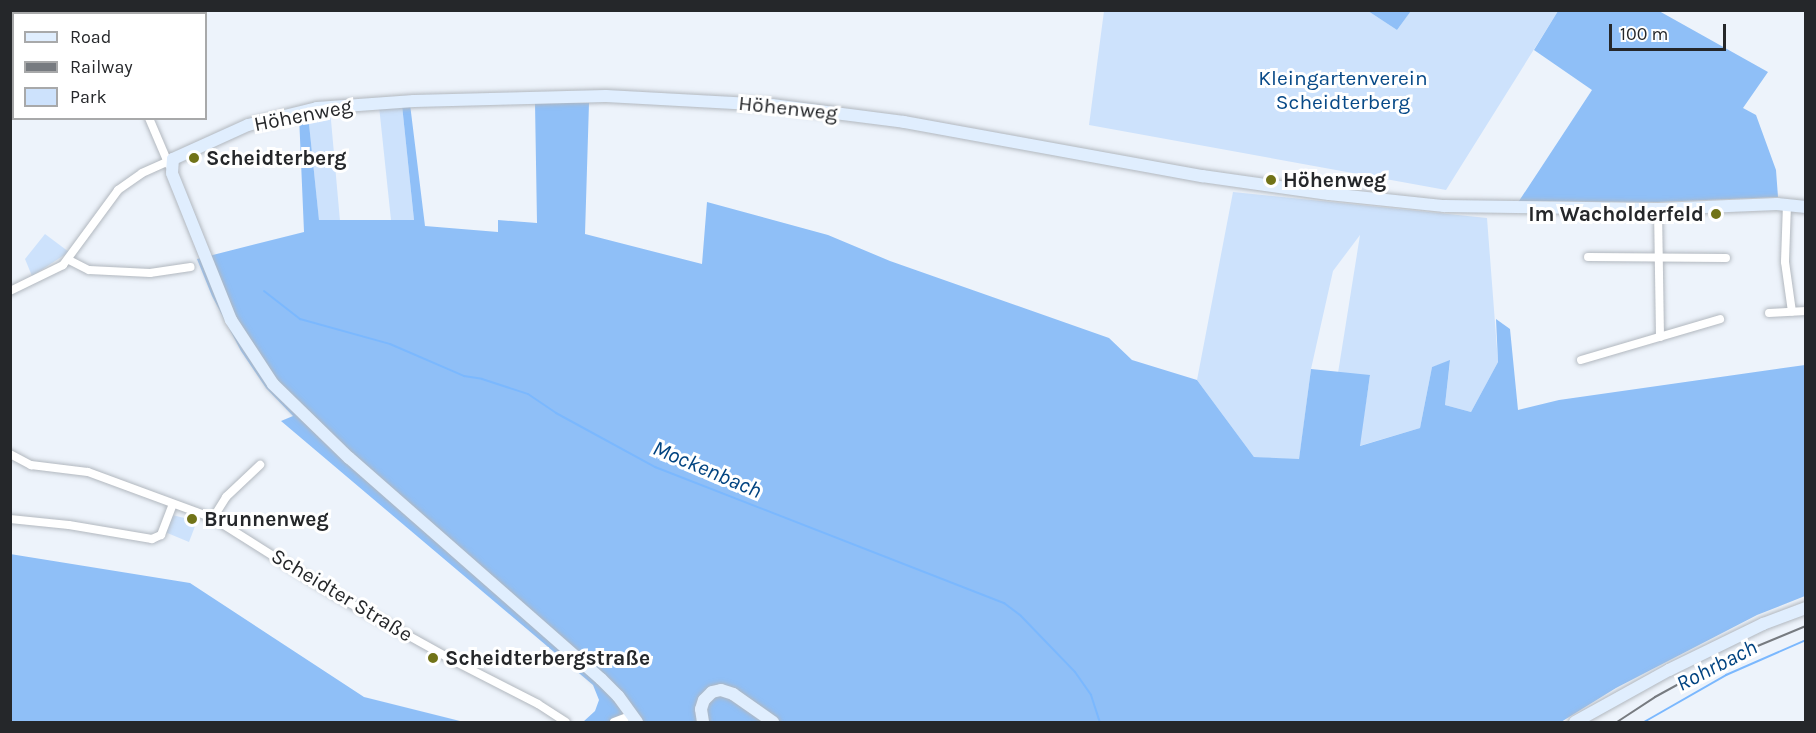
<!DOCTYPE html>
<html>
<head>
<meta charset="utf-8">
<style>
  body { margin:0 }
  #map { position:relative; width:1816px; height:733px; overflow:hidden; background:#edf3fb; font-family:Karla,sans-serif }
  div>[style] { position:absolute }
  .green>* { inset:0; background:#cde2fc }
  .forest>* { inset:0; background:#8fbff7 }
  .stream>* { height:2px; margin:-1px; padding:0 1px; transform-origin:1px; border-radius:1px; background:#7bb8fe }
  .roads { filter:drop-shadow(0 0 2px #b2b8bf) drop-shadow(0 0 2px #b2b8bf) }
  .street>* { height:8px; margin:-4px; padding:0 4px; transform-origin:4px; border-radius:4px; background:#fff }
  .secondary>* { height:12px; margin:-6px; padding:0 6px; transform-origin:6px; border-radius:6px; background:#e0eefe }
  .rail>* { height:2px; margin:-1px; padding:0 1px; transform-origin:1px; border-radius:1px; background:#777b80 }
  .dots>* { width:16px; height:16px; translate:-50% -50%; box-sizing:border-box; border:3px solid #fff; border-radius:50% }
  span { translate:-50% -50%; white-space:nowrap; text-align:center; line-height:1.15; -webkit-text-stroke:6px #fff; paint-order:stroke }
  .park-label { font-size:21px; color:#074987 }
  .street-label { font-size:21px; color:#25272a }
  .poi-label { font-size:21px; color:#25272a; font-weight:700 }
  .left { translate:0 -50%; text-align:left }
  .right { translate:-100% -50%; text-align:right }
  .water-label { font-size:22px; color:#004380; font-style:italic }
  .frame { position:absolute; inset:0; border:12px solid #25272a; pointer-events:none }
  .legend { position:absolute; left:12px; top:12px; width:195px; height:108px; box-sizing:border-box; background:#fff; border:2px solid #a8a9aa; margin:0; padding:8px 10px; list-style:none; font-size:18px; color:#25272a }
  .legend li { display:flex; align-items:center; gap:12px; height:30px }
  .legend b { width:30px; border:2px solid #a8a9aa }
  .scale { position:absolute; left:1609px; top:24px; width:117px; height:27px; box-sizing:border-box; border:3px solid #25272a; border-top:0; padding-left:8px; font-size:18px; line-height:21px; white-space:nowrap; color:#25272a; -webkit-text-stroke:4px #fff; paint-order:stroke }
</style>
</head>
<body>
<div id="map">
  <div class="green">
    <i style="clip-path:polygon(1104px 11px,1368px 11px,1397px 30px,1411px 11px,1558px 11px,1446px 190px,1089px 125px)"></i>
    <i style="clip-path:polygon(402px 105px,414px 220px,391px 220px,379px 106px)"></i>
    <i style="clip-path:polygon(330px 109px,340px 221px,319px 221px,308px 114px)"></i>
    <i style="clip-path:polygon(1233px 192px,1487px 218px,1498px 362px,1471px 412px,1445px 405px,1450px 361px,1432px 367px,1420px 428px,1359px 446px,1370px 376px,1338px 373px,1360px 235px,1333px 271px,1311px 369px,1299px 460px,1254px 457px,1197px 380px)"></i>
    <i style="clip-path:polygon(45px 234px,69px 252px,32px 276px,25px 259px)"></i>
    <i style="clip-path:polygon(172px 515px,197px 521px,189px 542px,165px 532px)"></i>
  </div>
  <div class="forest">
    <i style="clip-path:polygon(1368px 11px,1411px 11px,1397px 30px)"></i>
    <i style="clip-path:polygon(1558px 11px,1659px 11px,1768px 72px,1743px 108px,1756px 115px,1776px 170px,1778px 197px,1657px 202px,1519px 201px,1592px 90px,1534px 50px)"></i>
    <i style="clip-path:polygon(535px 103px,589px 103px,585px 234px,702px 264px,707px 202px,828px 235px,890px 261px,1109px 338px,1132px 360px,1197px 380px,1254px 457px,1299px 459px,1311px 369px,1370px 375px,1360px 446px,1420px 428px,1432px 367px,1450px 360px,1445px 405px,1471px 412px,1498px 362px,1496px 319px,1510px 329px,1518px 410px,1559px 400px,1805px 365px,1805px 596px,1757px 615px,1616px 688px,1561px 722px,583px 722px,595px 711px,599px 700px,593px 685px,281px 421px,293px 416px,266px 388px,241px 351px,212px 296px,197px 259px,304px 232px,299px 115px,308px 114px,319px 220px,414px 220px,402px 105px,410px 104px,425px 226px,498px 232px,498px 220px,537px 223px)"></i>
    <i style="clip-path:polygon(10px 554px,190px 583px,364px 697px,464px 722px,11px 722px)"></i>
  </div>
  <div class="stream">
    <i style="left:264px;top:291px;width:46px;rotate:37.9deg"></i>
    <i style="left:300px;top:319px;width:93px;rotate:15.5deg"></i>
    <i style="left:390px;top:344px;width:81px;rotate:23.4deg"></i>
    <i style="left:464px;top:376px;width:18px;rotate:9deg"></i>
    <i style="left:482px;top:379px;width:48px;rotate:18.1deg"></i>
    <i style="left:528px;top:394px;width:34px;rotate:34deg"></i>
    <i style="left:556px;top:413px;width:113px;rotate:28.6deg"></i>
    <i style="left:655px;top:467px;width:375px;rotate:21.3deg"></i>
    <i style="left:1004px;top:603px;width:21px;rotate:37deg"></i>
    <i style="left:1021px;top:616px;width:78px;rotate:46deg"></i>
    <i style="left:1075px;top:672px;width:28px;rotate:55deg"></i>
    <i style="left:1091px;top:695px;width:28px;rotate:72deg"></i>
    <i style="left:1644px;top:722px;width:95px;rotate:-29.8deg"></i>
    <i style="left:1726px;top:675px;width:87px;rotate:-23.6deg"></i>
  </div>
  <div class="roads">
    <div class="street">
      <i style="left:101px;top:10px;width:4px;rotate:76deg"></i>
      <i style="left:149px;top:118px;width:51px;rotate:66.9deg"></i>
      <i style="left:1787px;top:204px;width:58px;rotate:92deg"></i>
      <i style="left:1785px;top:262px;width:50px;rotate:82deg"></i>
      <i style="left:1658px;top:209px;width:128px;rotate:89.1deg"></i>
      <i style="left:1588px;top:257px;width:138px;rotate:0.4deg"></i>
      <i style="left:69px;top:260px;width:22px;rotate:27deg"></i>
      <i style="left:89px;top:270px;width:61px;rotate:2.8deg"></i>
      <i style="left:150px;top:273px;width:41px;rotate:-8.3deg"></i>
      <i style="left:10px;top:291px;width:59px;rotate:-26.1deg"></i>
      <i style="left:63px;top:265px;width:93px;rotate:-53.7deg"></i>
      <i style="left:118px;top:190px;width:29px;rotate:-35deg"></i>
      <i style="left:142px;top:173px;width:34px;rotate:-24deg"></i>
      <i style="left:1769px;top:313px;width:37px;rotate:-3deg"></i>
      <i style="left:1581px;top:360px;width:145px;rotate:-16.4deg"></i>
      <i style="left:10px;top:454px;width:24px;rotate:28deg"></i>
      <i style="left:31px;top:465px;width:57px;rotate:7deg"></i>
      <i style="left:88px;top:472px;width:133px;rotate:20.2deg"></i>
      <i style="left:213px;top:518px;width:144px;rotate:32.3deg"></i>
      <i style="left:335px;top:595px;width:138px;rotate:29deg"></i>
      <i style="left:456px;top:662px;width:92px;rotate:27.1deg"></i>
      <i style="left:538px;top:704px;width:33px;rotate:33deg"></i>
      <i style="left:213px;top:518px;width:25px;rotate:-58deg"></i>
      <i style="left:226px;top:497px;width:47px;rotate:-43.3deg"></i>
      <i style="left:10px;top:519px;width:59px;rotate:5.8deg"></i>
      <i style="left:69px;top:525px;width:84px;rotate:9.6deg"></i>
      <i style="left:152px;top:539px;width:10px;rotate:-24deg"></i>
      <i style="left:161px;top:535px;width:33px;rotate:-69deg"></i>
      <i style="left:614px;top:722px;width:19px;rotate:-21deg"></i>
    </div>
    <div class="secondary">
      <i style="left:637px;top:722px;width:32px;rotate:-126deg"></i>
      <i style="left:618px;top:696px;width:24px;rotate:-135deg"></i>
      <i style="left:601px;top:679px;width:335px;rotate:-138.7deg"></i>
      <i style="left:349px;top:458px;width:106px;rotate:-135.8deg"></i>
      <i style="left:273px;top:384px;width:77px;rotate:-123.3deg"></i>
      <i style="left:231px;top:320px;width:158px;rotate:-111.9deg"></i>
      <i style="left:172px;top:173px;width:14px;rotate:-86deg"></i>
      <i style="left:173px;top:159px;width:82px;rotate:-24.4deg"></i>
      <i style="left:248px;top:125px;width:71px;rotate:-13.8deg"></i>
      <i style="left:317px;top:108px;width:97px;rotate:-4.1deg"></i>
      <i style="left:414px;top:101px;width:192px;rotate:-1.5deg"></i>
      <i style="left:606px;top:96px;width:166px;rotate:3.1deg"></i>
      <i style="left:772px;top:105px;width:133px;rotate:7.3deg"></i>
      <i style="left:904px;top:122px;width:303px;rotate:10.3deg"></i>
      <i style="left:1202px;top:176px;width:128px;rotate:8.1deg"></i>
      <i style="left:1329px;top:194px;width:116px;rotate:6deg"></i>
      <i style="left:1444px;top:206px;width:214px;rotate:0.8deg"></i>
      <i style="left:1658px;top:209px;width:119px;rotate:-2.4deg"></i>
      <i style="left:1777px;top:204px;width:29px;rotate:6deg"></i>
      <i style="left:703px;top:722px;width:13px;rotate:-99deg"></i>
      <i style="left:701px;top:709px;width:9px;rotate:-72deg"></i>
      <i style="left:704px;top:700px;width:11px;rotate:-45deg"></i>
      <i style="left:712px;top:692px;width:9px;rotate:-13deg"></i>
      <i style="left:721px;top:690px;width:13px;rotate:18deg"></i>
      <i style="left:733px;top:694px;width:49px;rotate:35deg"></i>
      <i style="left:1575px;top:722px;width:107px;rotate:-29deg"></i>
      <i style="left:1669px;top:670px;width:105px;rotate:-26.1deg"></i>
      <i style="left:1763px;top:624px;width:46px;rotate:-20.4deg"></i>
    </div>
  </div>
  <div class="rail">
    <i style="left:1617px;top:722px;width:45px;rotate:-33.3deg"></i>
    <i style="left:1655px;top:697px;width:73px;rotate:-28.7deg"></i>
    <i style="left:1719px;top:662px;width:94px;rotate:-22.5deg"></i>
  </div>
  <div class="dots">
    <i style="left:194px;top:158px;background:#717318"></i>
    <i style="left:1271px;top:180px;background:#717318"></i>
    <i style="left:1716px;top:214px;background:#717318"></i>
    <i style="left:192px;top:519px;background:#717318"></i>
    <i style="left:433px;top:658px;background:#717318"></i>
  </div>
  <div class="park-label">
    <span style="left:1343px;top:90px">Kleingartenverein<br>Scheidterberg</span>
  </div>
  <div class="street-label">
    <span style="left:788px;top:108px;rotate:6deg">Höhenweg</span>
    <span style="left:303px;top:115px;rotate:-11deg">Höhenweg</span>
    <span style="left:342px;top:595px;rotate:31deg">Scheidter Straße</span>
  </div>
  <div class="poi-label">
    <span class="left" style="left:206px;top:158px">Scheidterberg</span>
    <span class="left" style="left:1283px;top:180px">Höhenweg</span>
    <span class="right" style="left:1704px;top:214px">Im Wacholderfeld</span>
    <span class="left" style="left:204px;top:519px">Brunnenweg</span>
    <span class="left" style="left:445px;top:658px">Scheidterbergstraße</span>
  </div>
  <div class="water-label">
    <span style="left:707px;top:470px;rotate:23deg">Mockenbach</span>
    <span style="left:1717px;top:666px;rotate:-27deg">Rohrbach</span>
  </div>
  <div class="frame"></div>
  <ul class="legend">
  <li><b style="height:8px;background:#e0eefe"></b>Road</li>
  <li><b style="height:8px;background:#777b80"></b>Railway</li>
  <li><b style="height:16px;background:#cde2fc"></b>Park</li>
  </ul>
  <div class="scale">100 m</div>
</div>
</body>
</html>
